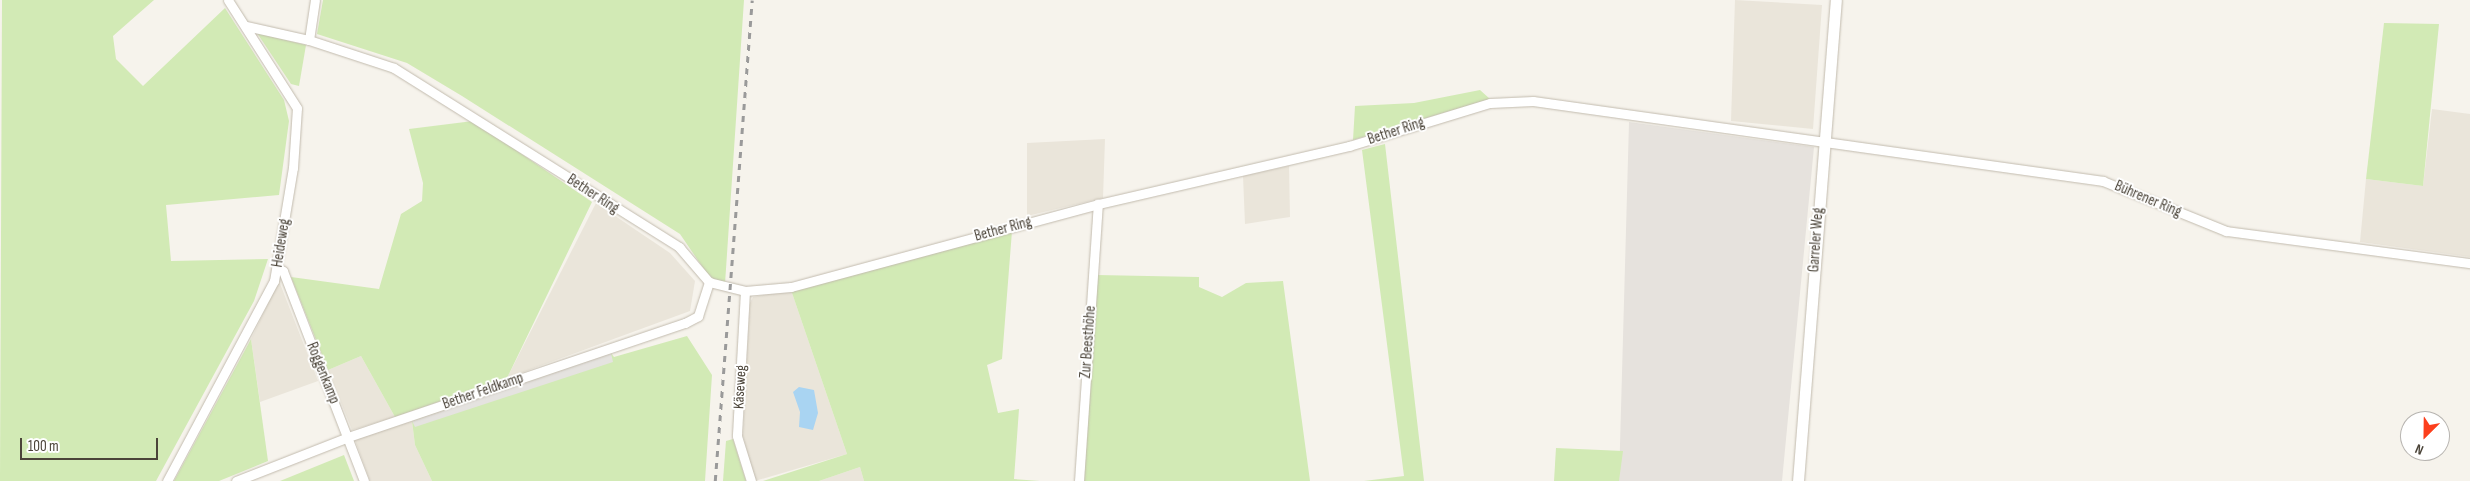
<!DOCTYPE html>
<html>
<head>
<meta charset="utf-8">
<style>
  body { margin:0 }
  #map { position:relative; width:2470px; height:481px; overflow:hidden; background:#f6f3ec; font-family:"Sofia Sans Condensed",sans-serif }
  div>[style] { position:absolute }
  .residential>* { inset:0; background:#eae5da }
  .industrial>* { inset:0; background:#e6e2dd }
  .green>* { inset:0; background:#d2eab5 }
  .parking>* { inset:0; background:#e5e3e0 }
  .water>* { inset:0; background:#a9d4f2 }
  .roads { filter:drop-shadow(0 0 1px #c2bbae) drop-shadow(0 0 1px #c2bbae) }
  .minor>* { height:9px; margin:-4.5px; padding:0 4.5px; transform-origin:4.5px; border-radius:4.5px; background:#fff }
  .tertiary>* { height:11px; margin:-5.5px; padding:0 5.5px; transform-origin:5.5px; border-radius:5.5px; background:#fff }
  .rail>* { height:2.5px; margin-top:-1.25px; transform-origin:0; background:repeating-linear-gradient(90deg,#9a9a9a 0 6px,transparent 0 12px) }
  span { translate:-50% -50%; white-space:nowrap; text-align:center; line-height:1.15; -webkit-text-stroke:4px #fff; paint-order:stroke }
  .street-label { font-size:15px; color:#4b4439 }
  .north { position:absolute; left:2400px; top:411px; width:50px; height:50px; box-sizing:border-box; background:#fff; border:1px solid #b7b4b0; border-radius:50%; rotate:203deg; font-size:14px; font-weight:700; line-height:20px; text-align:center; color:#4b4439 }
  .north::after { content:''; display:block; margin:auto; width:18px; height:22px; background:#fc3f1d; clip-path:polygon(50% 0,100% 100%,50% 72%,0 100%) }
  .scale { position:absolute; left:20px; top:438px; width:138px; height:22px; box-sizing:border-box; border:2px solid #4b4439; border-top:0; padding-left:6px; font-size:15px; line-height:18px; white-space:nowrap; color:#4b4439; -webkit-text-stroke:4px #fff; paint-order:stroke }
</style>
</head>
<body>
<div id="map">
  <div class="residential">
    <i style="clip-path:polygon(1735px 0,1822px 5px,1813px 129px,1731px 121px)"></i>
    <i style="clip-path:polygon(2432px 109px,2470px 114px,2470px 257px,2360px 242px,2366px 179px,2423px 186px)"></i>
    <i style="clip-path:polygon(1105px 139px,1103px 198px,1027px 216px,1027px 143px)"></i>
    <i style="clip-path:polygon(1289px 166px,1290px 217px,1245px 224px,1243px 176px)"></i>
    <i style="clip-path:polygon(596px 203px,670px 253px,695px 281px,690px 311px,507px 378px)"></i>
    <i style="clip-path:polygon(279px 281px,318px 381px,260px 402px,251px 339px)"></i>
    <i style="clip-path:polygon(791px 290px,847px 454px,755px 481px,743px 436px,750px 303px,753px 297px)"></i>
    <i style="clip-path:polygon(361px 356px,395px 417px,352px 430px,328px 370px)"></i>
    <i style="clip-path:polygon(412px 421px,415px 445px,432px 481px,370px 481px,355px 440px)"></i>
    <i style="clip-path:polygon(860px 467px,864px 481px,819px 481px)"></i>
  </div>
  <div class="industrial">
    <i style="clip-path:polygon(1629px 122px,1814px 147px,1782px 481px,1619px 481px)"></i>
  </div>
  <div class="green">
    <i style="clip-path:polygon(2px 0,154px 0,113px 36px,116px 59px,143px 86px,225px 8px,284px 100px,289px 121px,279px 195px,166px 205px,171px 261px,268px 259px,254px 301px,156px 481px,0 481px)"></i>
    <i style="clip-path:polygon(323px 0,744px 0,725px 284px,710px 278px,680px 234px,462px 96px,407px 63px,317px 34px)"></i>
    <i style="clip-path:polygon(2384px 23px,2439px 24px,2423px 186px,2366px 179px)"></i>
    <i style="clip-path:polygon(257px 33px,306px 45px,299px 86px,291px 84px)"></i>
    <i style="clip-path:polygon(1480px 90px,1490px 99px,1353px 140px,1355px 106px,1414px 103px)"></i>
    <i style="clip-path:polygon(473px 121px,592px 202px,507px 378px,395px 417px,361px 356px,328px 370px,291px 277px,379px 289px,401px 214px,422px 201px,423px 183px,409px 129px)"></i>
    <i style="clip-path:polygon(1385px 144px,1424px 481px,1364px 481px,1404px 476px,1362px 150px)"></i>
    <i style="clip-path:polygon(1012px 231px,1002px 359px,987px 365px,998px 413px,1019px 409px,1014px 479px,1040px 481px,864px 481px,860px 467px,819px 481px,763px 481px,847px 454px,791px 290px)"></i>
    <i style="clip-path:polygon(1097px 275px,1199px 277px,1199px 287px,1222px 297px,1246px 283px,1283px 281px,1310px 481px,1082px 481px)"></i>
    <i style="clip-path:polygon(687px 336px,712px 375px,705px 481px,432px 481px,415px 445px,412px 421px,611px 353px,614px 357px)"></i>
    <i style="clip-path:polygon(251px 339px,268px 461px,219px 481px,174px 481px)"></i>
    <i style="clip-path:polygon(733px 439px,746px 481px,723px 481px,726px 441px)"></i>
    <i style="clip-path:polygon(1556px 448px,1623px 451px,1619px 481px,1554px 481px)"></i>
    <i style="clip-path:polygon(344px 455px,354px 481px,280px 481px)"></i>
  </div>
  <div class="parking">
    <i style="clip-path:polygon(611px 353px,613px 362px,415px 427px,412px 421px)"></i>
  </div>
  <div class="water">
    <i style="clip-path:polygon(799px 387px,814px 390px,818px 413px,813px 430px,799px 427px,800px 412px,793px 392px)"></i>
  </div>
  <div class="roads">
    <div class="minor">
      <i style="left:246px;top:26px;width:65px;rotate:12.5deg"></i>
      <i style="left:309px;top:40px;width:89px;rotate:18.2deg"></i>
      <i style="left:394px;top:68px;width:337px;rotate:32.1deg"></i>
      <i style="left:679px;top:247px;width:46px;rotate:49.4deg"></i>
      <i style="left:709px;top:282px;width:37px;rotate:14deg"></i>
      <i style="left:745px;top:291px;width:46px;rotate:-5deg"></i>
      <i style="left:791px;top:287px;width:318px;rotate:-15.1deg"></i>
      <i style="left:1098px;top:204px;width:258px;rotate:-13deg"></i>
      <i style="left:1349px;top:146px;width:147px;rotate:-17deg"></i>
      <i style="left:1490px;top:103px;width:43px;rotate:-2.7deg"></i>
      <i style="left:1533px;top:101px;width:576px;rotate:7.99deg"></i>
      <i style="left:2103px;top:181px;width:133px;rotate:22.1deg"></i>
      <i style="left:2226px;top:231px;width:246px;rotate:7.5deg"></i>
      <i style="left:309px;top:40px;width:40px;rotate:-81.5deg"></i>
      <i style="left:278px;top:268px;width:6px;rotate:31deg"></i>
      <i style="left:283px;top:271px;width:225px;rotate:68.9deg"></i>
      <i style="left:745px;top:291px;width:145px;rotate:93.2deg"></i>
      <i style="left:737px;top:436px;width:47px;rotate:72.7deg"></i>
      <i style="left:167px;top:481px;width:227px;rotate:-61.9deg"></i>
      <i style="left:274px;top:281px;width:115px;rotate:-80.5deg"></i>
      <i style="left:293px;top:168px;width:60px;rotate:-86.2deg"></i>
      <i style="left:297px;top:108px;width:128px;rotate:-122.6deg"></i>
      <i style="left:236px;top:481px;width:120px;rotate:-21.4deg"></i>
      <i style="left:348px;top:437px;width:356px;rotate:-18.7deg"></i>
      <i style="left:685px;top:323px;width:15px;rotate:-28deg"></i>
      <i style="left:698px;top:316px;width:36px;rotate:-72deg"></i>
      <i style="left:1079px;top:481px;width:278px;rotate:-86.1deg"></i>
    </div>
    <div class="tertiary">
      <i style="left:1798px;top:481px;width:482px;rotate:-85.5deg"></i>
    </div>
  </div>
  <div class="rail">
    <i style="left:715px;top:481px;width:482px;rotate:-85.6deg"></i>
  </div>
  <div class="street-label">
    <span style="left:1396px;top:131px;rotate:-18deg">Bether Ring</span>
    <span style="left:593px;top:194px;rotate:33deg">Bether Ring</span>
    <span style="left:2148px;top:199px;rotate:23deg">Bührener Ring</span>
    <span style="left:1003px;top:229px;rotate:-15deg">Bether Ring</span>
    <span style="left:1816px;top:240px;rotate:-86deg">Garreler Weg</span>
    <span style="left:281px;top:243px;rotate:-81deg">Heideweg</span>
    <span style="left:1088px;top:342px;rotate:-86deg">Zur Beesthöhe</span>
    <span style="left:323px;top:373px;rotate:68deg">Roggenkamp</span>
    <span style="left:740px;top:387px;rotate:-87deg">Käseweg</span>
    <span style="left:483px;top:391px;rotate:-19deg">Bether Feldkamp</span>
  </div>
  <div class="north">N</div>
  <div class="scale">100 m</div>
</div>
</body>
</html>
